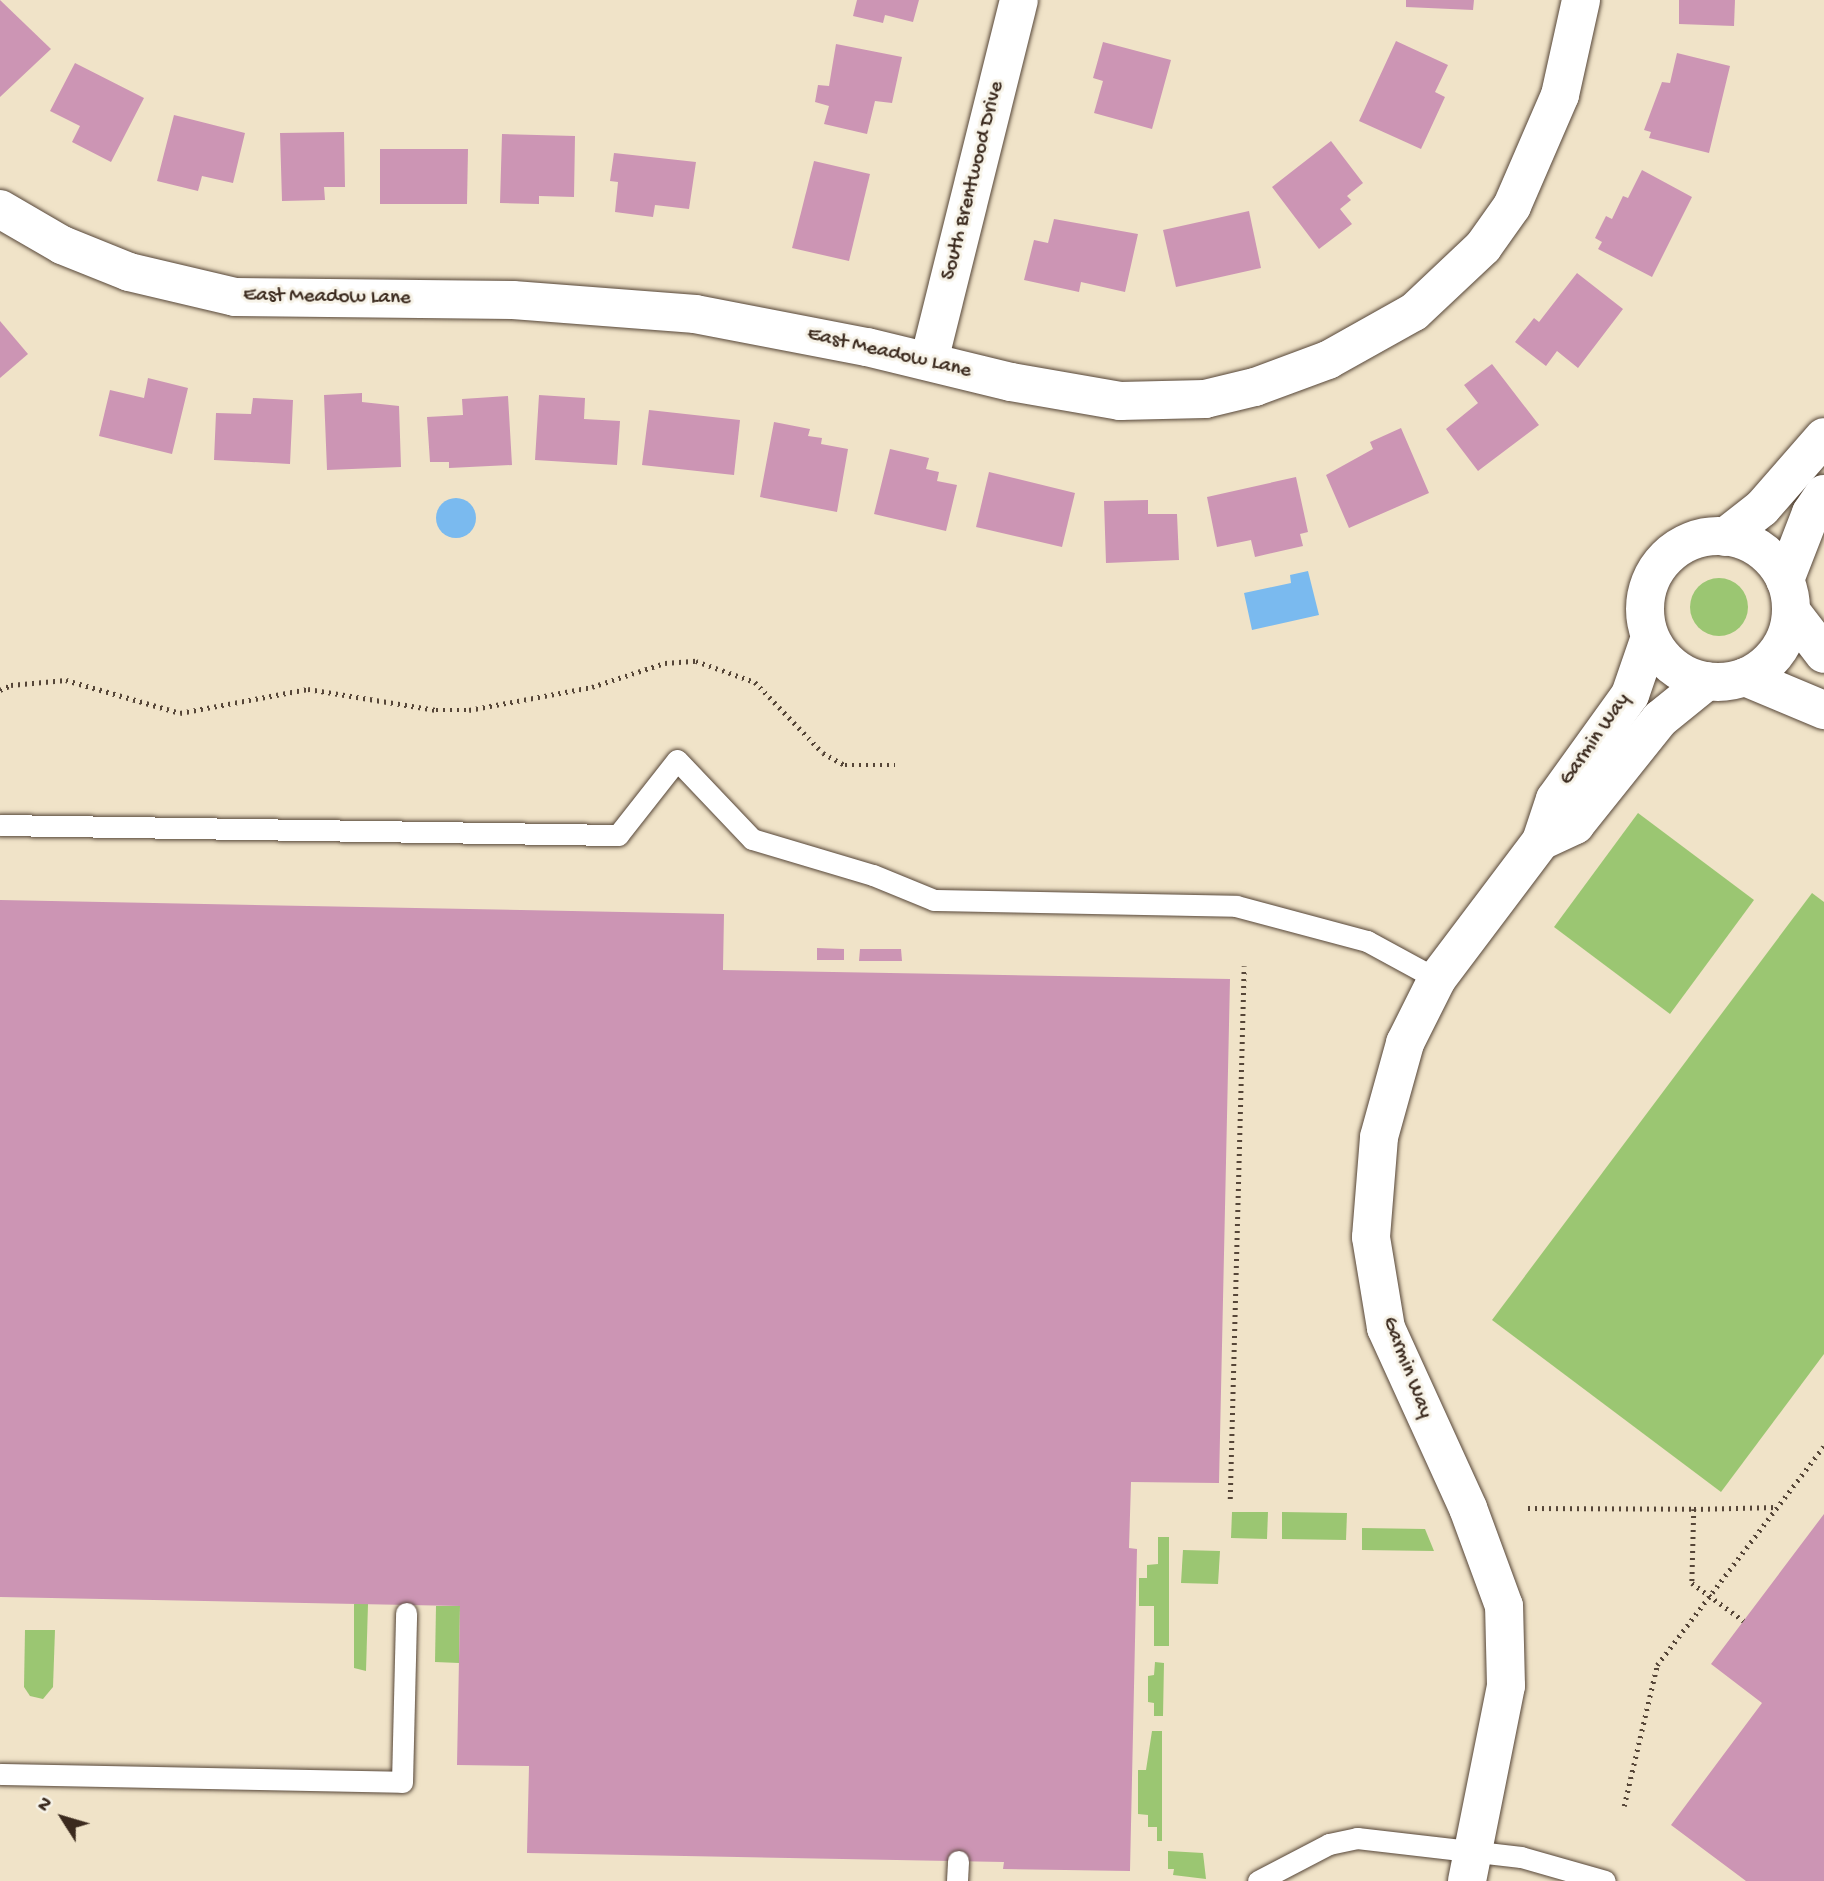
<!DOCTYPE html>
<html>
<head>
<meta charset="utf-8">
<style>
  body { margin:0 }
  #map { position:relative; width:1824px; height:1881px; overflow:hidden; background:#f0e3c8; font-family:"Gochi Hand",sans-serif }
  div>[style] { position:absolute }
  .green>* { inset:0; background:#9bc672 }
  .round { border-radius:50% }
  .water>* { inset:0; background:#7abaef }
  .building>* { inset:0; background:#cc95b4 }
  .path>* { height:4.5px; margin-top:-2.25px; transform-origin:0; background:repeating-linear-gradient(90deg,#564638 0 2px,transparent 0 7px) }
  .roads { filter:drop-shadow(0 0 2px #564638) drop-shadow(0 0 2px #564638) }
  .service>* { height:21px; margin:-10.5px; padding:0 10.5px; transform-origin:10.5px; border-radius:10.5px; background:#fff }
  .minor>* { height:38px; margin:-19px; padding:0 19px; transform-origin:19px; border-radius:19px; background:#fff }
  .minor>.ring { margin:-19px; padding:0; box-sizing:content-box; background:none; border:38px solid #fff; border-radius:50% }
  span { translate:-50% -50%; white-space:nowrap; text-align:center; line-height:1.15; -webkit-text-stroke:6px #f7f3e8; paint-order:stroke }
  .street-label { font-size:21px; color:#3b2a1e }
  .north { position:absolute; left:28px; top:1783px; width:70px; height:70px; -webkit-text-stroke:5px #f7f3e8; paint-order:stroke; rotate:307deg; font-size:19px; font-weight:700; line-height:28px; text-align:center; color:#3b2a1e }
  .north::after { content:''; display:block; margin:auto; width:24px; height:32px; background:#3b2a1e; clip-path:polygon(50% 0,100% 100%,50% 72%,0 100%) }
</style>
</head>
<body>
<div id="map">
  <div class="green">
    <i class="round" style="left:1690px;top:578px;width:58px;height:58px"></i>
    <i style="clip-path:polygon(1638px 813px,1754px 900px,1670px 1014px,1554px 927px)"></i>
    <i style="clip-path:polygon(1812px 893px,1824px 902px,1824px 1354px,1721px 1492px,1492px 1320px)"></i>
    <i style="clip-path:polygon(1232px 1512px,1268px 1512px,1267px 1539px,1231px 1538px)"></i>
    <i style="clip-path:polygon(1282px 1512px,1347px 1513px,1346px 1540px,1282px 1539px)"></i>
    <i style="clip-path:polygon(1362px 1528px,1425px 1529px,1434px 1551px,1362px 1550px)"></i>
    <i style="clip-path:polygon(1158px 1537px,1169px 1537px,1169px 1646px,1154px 1646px,1154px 1606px,1139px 1606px,1139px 1578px,1147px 1578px,1147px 1565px,1158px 1564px)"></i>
    <i style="clip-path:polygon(1183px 1550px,1220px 1551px,1218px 1584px,1181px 1583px)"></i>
    <i style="clip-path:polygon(354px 1604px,368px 1604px,366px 1671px,354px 1668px)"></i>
    <i style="clip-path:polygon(436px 1606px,460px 1606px,459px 1663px,435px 1662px)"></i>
    <i style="clip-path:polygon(25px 1630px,55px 1630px,53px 1687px,43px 1699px,30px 1696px,24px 1687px)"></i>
    <i style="clip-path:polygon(1155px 1662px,1164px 1663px,1163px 1716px,1154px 1716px,1154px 1703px,1148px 1702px,1148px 1676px,1154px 1675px)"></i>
    <i style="clip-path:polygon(1152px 1731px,1162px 1731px,1162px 1841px,1157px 1841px,1157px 1827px,1148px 1827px,1148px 1815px,1138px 1814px,1138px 1770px,1146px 1770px)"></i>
    <i style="clip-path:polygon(1168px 1851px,1203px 1853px,1206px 1879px,1173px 1875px,1174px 1869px,1168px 1869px)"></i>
  </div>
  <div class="water">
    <i class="round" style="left:436px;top:498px;width:40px;height:40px"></i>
    <i style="clip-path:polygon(1308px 571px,1319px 615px,1252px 630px,1244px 593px,1291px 583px,1290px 575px)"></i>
  </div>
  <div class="building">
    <i style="clip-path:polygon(0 0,51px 49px,0 97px)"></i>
    <i style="clip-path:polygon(857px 0,919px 0,913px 22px,885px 15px,883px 23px,853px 16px)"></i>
    <i style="clip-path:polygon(1406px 0,1474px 0,1473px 10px,1406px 7px)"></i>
    <i style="clip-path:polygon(1679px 0,1735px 0,1734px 26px,1679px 24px)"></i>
    <i style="clip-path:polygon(1396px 41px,1448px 65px,1435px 92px,1445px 97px,1421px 149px,1359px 121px)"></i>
    <i style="clip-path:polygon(1103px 42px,1171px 60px,1152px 129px,1094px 113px,1103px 81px,1093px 78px)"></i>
    <i style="clip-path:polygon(836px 44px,902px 57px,892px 103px,875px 101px,867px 134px,824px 124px,829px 106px,815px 102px,818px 85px,829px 86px)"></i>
    <i style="clip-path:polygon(1677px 53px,1730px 66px,1709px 153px,1649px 138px,1651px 132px,1644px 130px,1662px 82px,1670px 83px)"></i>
    <i style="clip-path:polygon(75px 63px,144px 98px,111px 162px,72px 142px,80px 126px,50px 111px)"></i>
    <i style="clip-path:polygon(174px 115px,245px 133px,233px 183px,202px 176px,198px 191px,157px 181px)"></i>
    <i style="clip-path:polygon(344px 132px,345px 187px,324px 187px,325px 200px,282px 201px,280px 133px)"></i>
    <i style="clip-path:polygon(502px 134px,575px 136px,574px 197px,539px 196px,539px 204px,500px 203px)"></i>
    <i style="clip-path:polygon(1331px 141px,1363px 183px,1347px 196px,1351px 200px,1340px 209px,1352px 224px,1319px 249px,1272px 187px)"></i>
    <i style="clip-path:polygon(380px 149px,468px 149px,467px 204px,380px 204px)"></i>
    <i style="clip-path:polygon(614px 153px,696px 162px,689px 209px,655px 205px,653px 217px,615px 212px,618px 182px,610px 181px)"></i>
    <i style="clip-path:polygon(814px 161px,870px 174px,849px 261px,792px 248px)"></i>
    <i style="clip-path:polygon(1642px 170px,1692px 197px,1652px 277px,1598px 249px,1602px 242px,1595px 238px,1606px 216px,1612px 219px,1623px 196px,1628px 198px)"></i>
    <i style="clip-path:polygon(1249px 211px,1261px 268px,1176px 287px,1163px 230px)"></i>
    <i style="clip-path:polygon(1054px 219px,1138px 234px,1125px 292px,1081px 282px,1079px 292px,1024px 280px,1034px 240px,1048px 243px)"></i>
    <i style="clip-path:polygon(1577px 273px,1623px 309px,1578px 368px,1557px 351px,1546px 366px,1515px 342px,1534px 318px,1539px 322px)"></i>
    <i style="clip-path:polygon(0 321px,28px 354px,0 378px)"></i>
    <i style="clip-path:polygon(1492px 364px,1539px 425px,1478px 471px,1446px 429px,1478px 403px,1464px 385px)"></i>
    <i style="clip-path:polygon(148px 378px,188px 388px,172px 454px,99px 436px,110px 390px,144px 398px)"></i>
    <i style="clip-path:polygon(362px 393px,362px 402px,399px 406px,401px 467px,327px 470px,324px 395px)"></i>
    <i style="clip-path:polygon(539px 395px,585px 398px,584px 419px,620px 421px,617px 465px,535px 460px)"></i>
    <i style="clip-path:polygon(508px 396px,512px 465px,449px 468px,449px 462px,430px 462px,427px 417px,463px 415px,462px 399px)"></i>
    <i style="clip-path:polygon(253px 398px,293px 400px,290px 464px,214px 460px,216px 413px,251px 414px)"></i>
    <i style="clip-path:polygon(649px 410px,740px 420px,734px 475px,642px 465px)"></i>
    <i style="clip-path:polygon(774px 422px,810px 429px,808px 436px,822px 438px,821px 444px,848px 449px,837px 512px,760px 497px)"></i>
    <i style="clip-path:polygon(1401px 428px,1429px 493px,1349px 528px,1326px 475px,1373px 449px,1370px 442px)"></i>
    <i style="clip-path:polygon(890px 449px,929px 458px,926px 469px,939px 472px,937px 481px,957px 485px,946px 531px,874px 514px)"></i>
    <i style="clip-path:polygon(989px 472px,1075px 493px,1062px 547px,976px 527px)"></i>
    <i style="clip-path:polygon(1296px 477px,1308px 532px,1300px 534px,1303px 546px,1255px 557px,1251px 540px,1217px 547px,1207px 497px)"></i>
    <i style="clip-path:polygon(1148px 500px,1148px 514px,1177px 514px,1179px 560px,1106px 563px,1104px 501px)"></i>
    <i style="clip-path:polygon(0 900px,724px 914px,723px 970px,1230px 979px,1219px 1483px,1131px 1482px,1129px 1548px,1137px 1549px,1130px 1871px,1003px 1869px,1004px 1862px,527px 1853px,529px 1766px,457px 1765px,460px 1606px,0 1597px)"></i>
    <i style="clip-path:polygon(817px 948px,844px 949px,844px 960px,817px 960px)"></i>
    <i style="clip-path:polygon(860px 949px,901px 949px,902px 961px,859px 961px)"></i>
    <i style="clip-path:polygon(1824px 1514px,1824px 1881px,1746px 1881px,1671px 1825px,1762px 1703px,1711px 1664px)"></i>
  </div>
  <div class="path">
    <i style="left:0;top:690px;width:12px;rotate:-24deg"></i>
    <i style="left:11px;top:685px;width:55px;rotate:-5.2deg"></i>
    <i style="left:66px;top:680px;width:119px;rotate:16.1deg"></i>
    <i style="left:180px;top:713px;width:130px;rotate:-10.6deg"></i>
    <i style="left:308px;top:689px;width:130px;rotate:9.3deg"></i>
    <i style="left:436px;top:710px;width:33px"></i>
    <i style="left:469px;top:710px;width:125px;rotate:-10.6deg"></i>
    <i style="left:592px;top:687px;width:77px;rotate:-18.2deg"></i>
    <i style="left:665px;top:663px;width:31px;rotate:-4deg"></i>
    <i style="left:696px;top:661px;width:63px;rotate:19.6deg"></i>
    <i style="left:755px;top:682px;width:98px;rotate:46.2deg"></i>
    <i style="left:823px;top:753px;width:25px;rotate:29deg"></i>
    <i style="left:845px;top:765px;width:50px"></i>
    <i style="left:1230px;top:1499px;width:533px;rotate:-88.5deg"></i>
    <i style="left:1528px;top:1508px;width:166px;rotate:0.3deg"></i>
    <i style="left:1694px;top:1509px;width:74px;rotate:91.5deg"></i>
    <i style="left:1692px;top:1583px;width:64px;rotate:36.2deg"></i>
    <i style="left:1694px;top:1509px;width:83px;rotate:-1.4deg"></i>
    <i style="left:1624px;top:1806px;width:145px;rotate:-76.8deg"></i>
    <i style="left:1657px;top:1665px;width:275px;rotate:-52.7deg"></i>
  </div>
  <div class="roads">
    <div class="service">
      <i style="left:0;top:825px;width:618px;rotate:0.93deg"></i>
      <i style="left:618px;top:835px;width:95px;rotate:-51.8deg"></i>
      <i style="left:677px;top:760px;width:109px;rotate:46.5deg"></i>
      <i style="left:752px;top:839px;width:126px;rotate:16.6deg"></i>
      <i style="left:873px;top:875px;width:66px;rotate:22.3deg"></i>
      <i style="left:934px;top:900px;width:302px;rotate:1.1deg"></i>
      <i style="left:1236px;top:906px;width:136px;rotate:15deg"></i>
      <i style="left:1367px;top:941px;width:80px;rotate:28.5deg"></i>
      <i style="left:0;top:1774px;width:402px;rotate:1.1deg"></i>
      <i style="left:402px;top:1782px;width:169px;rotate:-88.6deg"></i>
      <i style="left:957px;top:1881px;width:20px;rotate:-87deg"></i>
      <i style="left:1258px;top:1881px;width:80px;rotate:-27.5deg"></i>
      <i style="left:1329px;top:1844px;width:29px;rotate:-12deg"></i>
      <i style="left:1357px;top:1838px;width:165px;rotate:6.6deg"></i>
      <i style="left:1521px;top:1857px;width:87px;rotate:15.9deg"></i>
    </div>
    <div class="minor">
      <i style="left:0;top:209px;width:72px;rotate:30.1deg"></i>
      <i style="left:62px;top:245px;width:72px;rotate:21.9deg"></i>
      <i style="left:129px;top:272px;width:109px;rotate:13.3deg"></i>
      <i style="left:235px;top:297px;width:278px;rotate:0.6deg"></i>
      <i style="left:513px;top:300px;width:183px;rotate:4.4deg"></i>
      <i style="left:695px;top:314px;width:175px;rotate:10.9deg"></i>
      <i style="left:867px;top:347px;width:148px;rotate:13.7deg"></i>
      <i style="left:1011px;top:382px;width:111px;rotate:9.9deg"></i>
      <i style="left:1120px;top:401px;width:85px;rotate:-1.3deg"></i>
      <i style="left:1205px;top:399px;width:51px;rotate:-13.5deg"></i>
      <i style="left:1255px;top:387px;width:78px;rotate:-20.3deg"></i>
      <i style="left:1328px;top:360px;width:98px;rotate:-29.2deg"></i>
      <i style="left:1414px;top:312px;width:95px;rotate:-43.3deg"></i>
      <i style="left:1483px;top:247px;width:50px;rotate:-54.7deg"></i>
      <i style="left:1512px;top:206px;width:121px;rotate:-66.6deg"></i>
      <i style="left:1560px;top:95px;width:97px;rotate:-77.5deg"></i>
      <i style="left:929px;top:361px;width:372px;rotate:-76deg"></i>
      <i class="ring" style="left:1645px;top:536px;width:108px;height:108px"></i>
      <i style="left:1725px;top:537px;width:47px;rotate:-38.1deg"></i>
      <i style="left:1762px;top:508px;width:94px;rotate:-48.9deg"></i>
      <i style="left:1785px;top:580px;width:72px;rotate:-68.8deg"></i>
      <i style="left:1811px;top:513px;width:23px;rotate:-56deg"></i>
      <i style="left:1791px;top:611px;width:54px;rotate:52.5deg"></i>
      <i style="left:1745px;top:677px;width:86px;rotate:22.7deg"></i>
      <i style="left:1541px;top:841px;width:38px;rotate:-25deg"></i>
      <i style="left:1575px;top:825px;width:136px;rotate:-51.3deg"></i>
      <i style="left:1660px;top:719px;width:60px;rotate:-39deg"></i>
      <i style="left:1467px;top:1881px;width:199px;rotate:-78.7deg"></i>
      <i style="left:1506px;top:1686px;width:80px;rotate:-91.4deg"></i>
      <i style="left:1504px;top:1606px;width:104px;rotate:-110.2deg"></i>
      <i style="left:1468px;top:1508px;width:198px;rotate:-114.5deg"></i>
      <i style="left:1386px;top:1328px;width:92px;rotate:-99.4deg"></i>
      <i style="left:1371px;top:1237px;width:100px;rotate:-85.4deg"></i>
      <i style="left:1379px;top:1137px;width:98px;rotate:-74.5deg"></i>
      <i style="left:1405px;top:1043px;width:72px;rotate:-63.4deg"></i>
      <i style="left:1437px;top:979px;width:173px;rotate:-53deg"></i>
      <i style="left:1541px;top:841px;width:44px;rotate:-71.6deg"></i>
      <i style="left:1555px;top:799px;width:128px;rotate:-54.2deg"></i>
      <i style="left:1630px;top:695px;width:61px;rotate:-71deg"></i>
    </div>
  </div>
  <div class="street-label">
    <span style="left:974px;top:181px;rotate:-76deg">South Brentwood Drive</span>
    <span style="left:327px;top:298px;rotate:1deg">East Meadow Lane</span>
    <span style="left:889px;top:354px;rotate:13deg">East Meadow Lane</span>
    <span style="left:1596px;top:740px;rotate:-55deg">Garmin Way</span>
    <span style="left:1406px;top:1368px;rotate:69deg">Garmin Way</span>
  </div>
  <div class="north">N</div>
</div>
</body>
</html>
